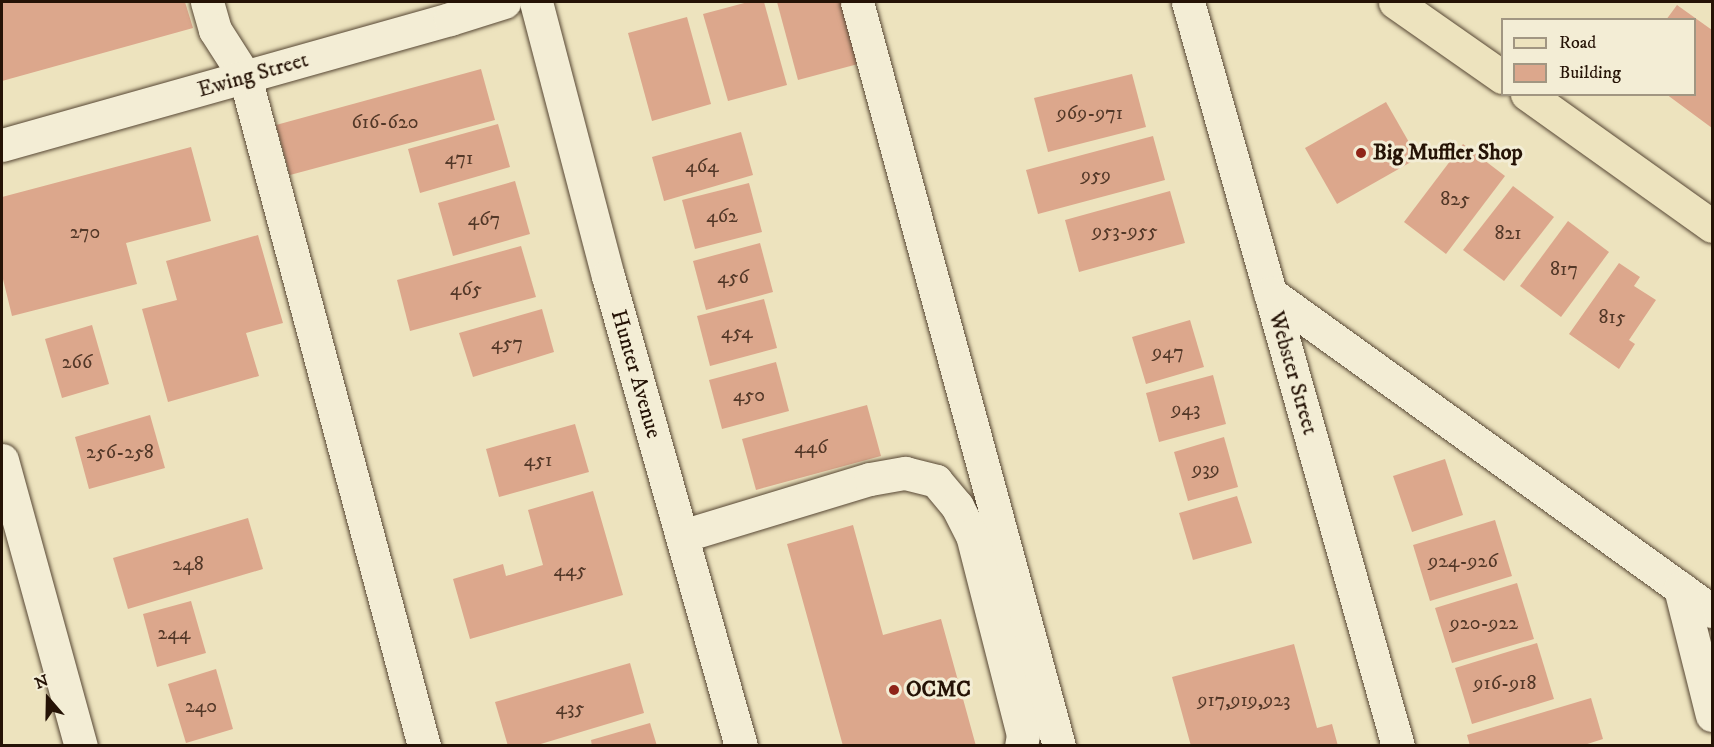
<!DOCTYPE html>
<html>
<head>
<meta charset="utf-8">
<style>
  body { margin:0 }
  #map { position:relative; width:1714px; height:747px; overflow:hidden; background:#ede3be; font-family:"IM FELL DW Pica",serif }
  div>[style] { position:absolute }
  .building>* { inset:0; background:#dca78c }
  .roads { filter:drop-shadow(0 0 2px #574734) drop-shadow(0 0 2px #574734) }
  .minor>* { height:33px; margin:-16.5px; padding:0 16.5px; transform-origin:16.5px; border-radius:16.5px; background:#f3edd5 }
  .major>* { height:33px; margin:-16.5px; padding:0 16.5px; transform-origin:16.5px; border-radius:16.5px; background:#ede3be }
  .dots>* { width:16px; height:16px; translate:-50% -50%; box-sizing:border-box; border:3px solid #f3edd5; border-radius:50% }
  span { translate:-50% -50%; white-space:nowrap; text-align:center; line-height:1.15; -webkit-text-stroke:6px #f3edd5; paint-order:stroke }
  .number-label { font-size:20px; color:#533828 }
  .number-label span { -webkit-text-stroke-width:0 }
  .street-label { font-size:22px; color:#251306 }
  .poi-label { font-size:22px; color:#251306; font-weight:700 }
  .left { translate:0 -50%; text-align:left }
  .frame { position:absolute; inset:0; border:3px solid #251306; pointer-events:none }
  .legend { position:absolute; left:1501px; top:18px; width:195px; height:78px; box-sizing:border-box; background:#f3edd5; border:2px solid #a19682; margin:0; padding:8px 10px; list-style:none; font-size:18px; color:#251306 }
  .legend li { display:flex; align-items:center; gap:12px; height:30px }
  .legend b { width:30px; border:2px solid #a19682 }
  .north { position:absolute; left:18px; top:669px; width:60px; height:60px; -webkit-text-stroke:4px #f3edd5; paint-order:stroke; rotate:340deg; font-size:16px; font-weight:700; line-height:24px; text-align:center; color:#251306 }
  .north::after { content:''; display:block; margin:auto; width:21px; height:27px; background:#251306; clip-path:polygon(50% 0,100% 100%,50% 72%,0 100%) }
</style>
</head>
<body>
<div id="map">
  <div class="building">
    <i style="clip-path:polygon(2px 2px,185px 2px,193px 28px,2px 81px)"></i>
    <i style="clip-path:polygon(748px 2px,764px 2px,787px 85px,728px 101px,703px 14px)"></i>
    <i style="clip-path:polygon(777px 2px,841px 2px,858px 64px,798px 80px)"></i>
    <i style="clip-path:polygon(1677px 5px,1712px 30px,1712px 128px,1666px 94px,1694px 94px,1694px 20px,1666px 20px)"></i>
    <i style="clip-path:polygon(687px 17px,711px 104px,652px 121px,628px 33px)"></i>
    <i style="clip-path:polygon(481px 69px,495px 120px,290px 175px,276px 125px)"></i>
    <i style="clip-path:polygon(1132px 74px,1146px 127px,1048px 152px,1034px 98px)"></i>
    <i style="clip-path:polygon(1386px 102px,1418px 158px,1337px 204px,1305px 148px)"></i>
    <i style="clip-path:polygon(498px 124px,510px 167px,420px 193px,408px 149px)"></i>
    <i style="clip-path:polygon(741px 132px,753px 175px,664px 201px,652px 157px)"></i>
    <i style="clip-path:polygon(1153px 136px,1165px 180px,1038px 214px,1026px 170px)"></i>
    <i style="clip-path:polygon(1463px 144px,1505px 176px,1446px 254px,1404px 222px)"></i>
    <i style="clip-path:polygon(191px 147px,211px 221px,126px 243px,137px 284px,12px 316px,2px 275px,2px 197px)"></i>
    <i style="clip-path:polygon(515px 181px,530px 234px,453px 256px,438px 203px)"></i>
    <i style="clip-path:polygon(749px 183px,762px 232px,695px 249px,682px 200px)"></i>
    <i style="clip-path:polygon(1513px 186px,1554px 217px,1504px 281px,1463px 250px)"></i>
    <i style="clip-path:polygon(1170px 191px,1185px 243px,1079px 272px,1065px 220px)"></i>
    <i style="clip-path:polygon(1568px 221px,1609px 252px,1561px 317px,1520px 286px)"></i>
    <i style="clip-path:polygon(258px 235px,283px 323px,246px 333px,259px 376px,168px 402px,142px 309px,177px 300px,166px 261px)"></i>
    <i style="clip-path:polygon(760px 243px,773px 292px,706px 310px,693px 261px)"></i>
    <i style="clip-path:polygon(521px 246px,536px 297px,410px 331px,397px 280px)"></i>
    <i style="clip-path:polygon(1619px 263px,1640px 277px,1634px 286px,1656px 300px,1629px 340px,1635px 344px,1619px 369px,1569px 334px)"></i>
    <i style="clip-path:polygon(764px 299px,777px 348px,710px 366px,697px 316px)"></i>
    <i style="clip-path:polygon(542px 309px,554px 352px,473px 377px,459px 333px)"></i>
    <i style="clip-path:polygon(1190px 320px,1204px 367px,1146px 384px,1132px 337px)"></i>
    <i style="clip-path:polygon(92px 325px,109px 384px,62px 398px,45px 339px)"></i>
    <i style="clip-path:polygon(776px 362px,789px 411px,722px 429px,709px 380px)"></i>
    <i style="clip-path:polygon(1213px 375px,1226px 424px,1159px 442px,1146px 393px)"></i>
    <i style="clip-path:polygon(867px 405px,881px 456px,756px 490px,742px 439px)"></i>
    <i style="clip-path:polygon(150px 415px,165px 468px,89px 489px,75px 437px)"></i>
    <i style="clip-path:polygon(575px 424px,589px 472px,499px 497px,486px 449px)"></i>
    <i style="clip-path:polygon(1224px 437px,1238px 487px,1188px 501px,1174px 452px)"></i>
    <i style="clip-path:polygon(1445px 459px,1463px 515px,1412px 532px,1393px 476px)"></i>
    <i style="clip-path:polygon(593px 491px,623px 595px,470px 639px,453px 579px,503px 564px,506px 576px,543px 565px,528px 510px)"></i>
    <i style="clip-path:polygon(1237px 496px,1252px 543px,1193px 560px,1179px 513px)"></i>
    <i style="clip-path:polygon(248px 518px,263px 569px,128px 609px,113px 558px)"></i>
    <i style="clip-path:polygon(1495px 520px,1512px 576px,1430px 601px,1413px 545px)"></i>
    <i style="clip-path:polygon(853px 525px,883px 635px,941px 619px,976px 746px,843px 746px,787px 544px)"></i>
    <i style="clip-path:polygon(1517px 583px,1534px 639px,1452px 663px,1435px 608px)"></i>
    <i style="clip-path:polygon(191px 601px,206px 653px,157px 667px,143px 614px)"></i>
    <i style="clip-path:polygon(1537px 643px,1554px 699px,1472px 724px,1455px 668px)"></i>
    <i style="clip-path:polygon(1294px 644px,1317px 728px,1332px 724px,1338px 746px,1191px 746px,1172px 677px)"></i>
    <i style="clip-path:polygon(630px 663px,644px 713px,534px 746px,508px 746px,495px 702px)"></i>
    <i style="clip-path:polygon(216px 669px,233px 729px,186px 743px,168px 684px)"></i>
    <i style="clip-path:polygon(1591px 698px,1603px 739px,1581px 746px,1470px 746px,1467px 735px)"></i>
    <i style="clip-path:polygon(650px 723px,657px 746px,592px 746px,591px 740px)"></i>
  </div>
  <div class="roads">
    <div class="minor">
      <i style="left:207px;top:2px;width:29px;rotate:74deg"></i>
      <i style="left:215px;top:30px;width:56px;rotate:57.4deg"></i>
      <i style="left:245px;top:77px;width:693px;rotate:75.02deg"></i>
      <i style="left:536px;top:2px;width:283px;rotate:75.3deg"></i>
      <i style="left:608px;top:276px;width:488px;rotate:74.2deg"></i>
      <i style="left:857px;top:2px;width:771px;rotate:74.81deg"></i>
      <i style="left:1188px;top:2px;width:773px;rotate:74.24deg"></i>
      <i style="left:2px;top:145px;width:465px;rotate:-15.7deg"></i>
      <i style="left:450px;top:19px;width:57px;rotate:-17.5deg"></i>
      <i style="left:1270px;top:293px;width:545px;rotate:35.73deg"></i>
      <i style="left:2px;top:460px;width:297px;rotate:74.6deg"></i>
      <i style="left:682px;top:536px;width:196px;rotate:-16.9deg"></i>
      <i style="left:870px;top:479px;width:36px;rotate:-10deg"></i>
      <i style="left:905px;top:473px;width:32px;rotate:14deg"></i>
      <i style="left:936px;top:481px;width:33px;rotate:50deg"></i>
      <i style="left:957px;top:506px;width:33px;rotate:63deg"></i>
      <i style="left:972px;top:535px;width:206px;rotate:75.7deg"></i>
      <i style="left:1023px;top:735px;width:11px;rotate:100deg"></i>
      <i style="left:1680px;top:588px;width:131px;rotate:75.9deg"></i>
    </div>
    <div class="major">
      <i style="left:1395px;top:2px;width:131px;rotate:35deg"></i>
      <i style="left:1527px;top:94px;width:227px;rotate:35.5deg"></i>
    </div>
  </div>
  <div class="dots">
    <i style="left:1361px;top:153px;background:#8f2418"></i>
    <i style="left:894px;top:690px;background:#8f2418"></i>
  </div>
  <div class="number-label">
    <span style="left:1090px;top:113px">969-971</span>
    <span style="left:385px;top:122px">616-620</span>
    <span style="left:459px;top:158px">471</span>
    <span style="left:702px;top:166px">464</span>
    <span style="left:1096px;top:175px">959</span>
    <span style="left:1455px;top:199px">825</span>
    <span style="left:722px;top:216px">462</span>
    <span style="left:484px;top:219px">467</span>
    <span style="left:1125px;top:231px">953-955</span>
    <span style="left:85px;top:232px">270</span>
    <span style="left:1508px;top:233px">821</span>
    <span style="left:1564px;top:269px">817</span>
    <span style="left:733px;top:277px">456</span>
    <span style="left:466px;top:289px">465</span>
    <span style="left:1612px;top:317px">815</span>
    <span style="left:737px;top:332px">454</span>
    <span style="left:507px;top:343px">457</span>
    <span style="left:1168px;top:352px">947</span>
    <span style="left:77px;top:362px">266</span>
    <span style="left:749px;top:395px">450</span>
    <span style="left:1186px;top:409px">943</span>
    <span style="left:811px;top:447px">446</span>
    <span style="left:120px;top:452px">256-258</span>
    <span style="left:538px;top:460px">451</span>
    <span style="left:1206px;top:469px">939</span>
    <span style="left:1463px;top:561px">924-926</span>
    <span style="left:188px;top:564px">248</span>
    <span style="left:570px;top:570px">445</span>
    <span style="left:1484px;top:623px">920-922</span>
    <span style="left:174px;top:633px">244</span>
    <span style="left:1505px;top:683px">916-918</span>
    <span style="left:1244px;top:700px">917,919,923</span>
    <span style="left:201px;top:706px">240</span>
    <span style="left:570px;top:708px">435</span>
  </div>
  <div class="street-label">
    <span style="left:253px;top:75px;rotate:-16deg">Ewing Street</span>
    <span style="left:1293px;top:373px;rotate:74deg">Webster Street</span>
    <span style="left:636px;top:374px;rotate:74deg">Hunter Avenue</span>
  </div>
  <div class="poi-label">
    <span class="left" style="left:1373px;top:153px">Big Muffler Shop</span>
    <span class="left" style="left:906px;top:690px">OCMC</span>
  </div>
  <div class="frame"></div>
  <ul class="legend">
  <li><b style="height:8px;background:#ede3be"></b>Road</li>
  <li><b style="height:16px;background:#dca78c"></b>Building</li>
  </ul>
  <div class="north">N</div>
</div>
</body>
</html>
